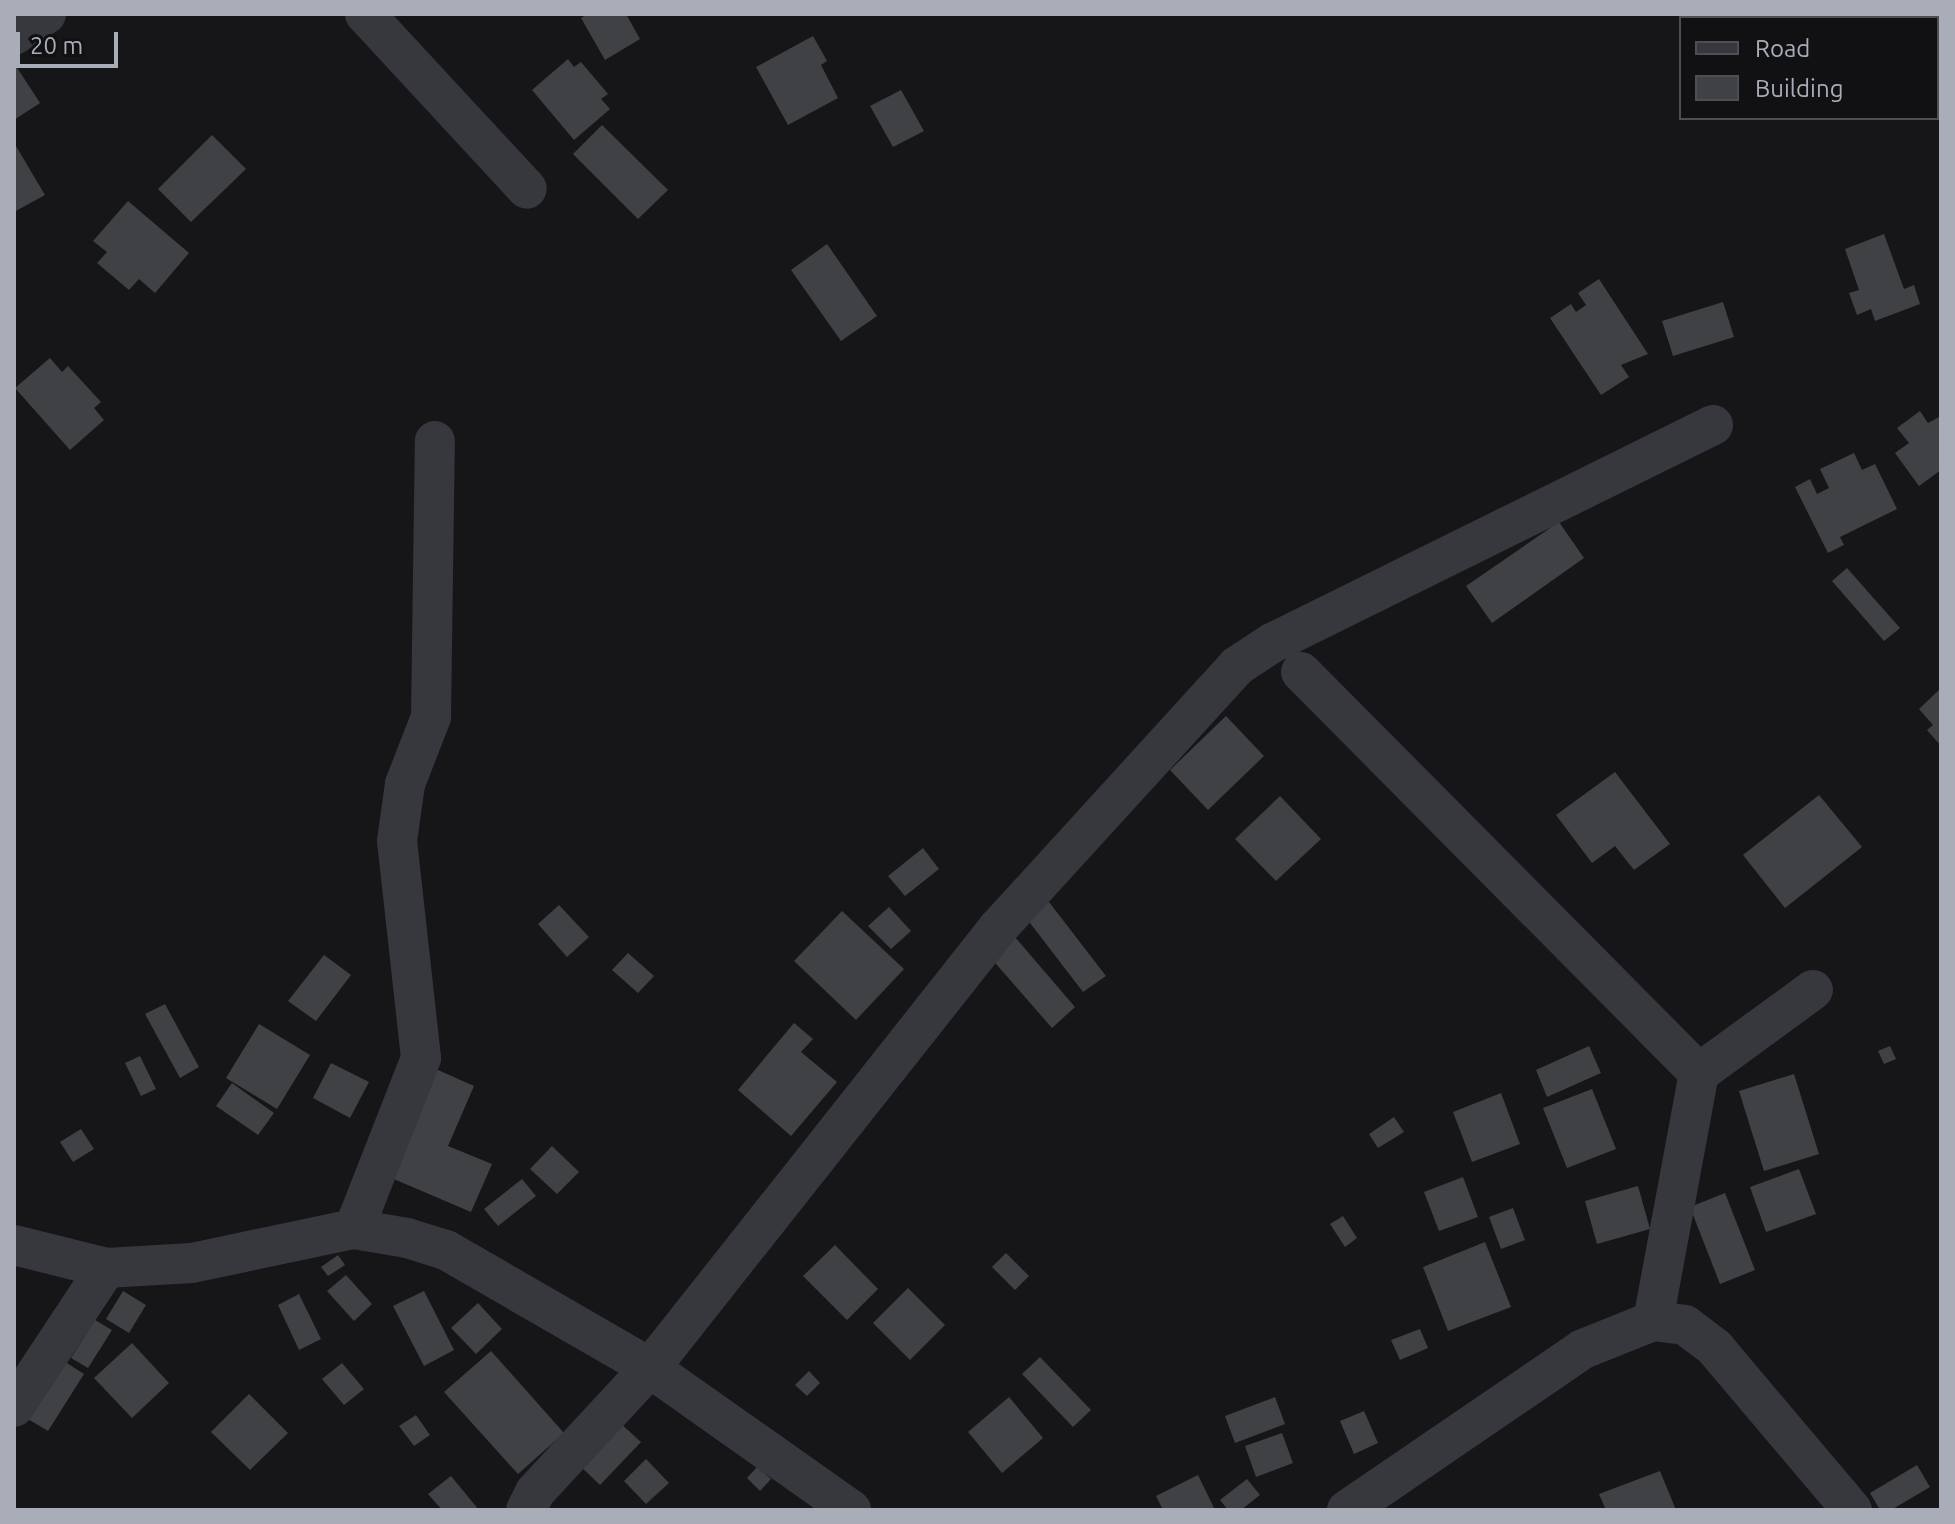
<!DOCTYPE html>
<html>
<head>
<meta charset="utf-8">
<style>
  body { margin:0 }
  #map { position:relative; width:1955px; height:1524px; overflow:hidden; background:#161618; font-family:Ubuntu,sans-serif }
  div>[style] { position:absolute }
  .building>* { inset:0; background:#404145 }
  .minor>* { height:40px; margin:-20px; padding:0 20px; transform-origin:20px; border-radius:20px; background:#37383d }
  span { translate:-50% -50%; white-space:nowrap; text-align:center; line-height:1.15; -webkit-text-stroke:6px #111113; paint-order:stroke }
  .frame { position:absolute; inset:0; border:16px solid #a8adb8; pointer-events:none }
  .legend { position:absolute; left:1679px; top:16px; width:260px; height:104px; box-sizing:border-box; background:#111113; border:2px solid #4d4f55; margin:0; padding:10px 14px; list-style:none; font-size:24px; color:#a8adb8 }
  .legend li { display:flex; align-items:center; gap:16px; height:40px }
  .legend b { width:40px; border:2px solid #4d4f55 }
  .scale { position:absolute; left:16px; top:32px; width:102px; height:36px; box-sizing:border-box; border:4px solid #a8adb8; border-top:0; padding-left:10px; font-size:24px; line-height:28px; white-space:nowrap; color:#a8adb8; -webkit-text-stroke:6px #111113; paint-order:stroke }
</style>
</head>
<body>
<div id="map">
  <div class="building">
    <i style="clip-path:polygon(588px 14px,626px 14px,640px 39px,605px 60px,581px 18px)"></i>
    <i style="clip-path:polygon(813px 36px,827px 61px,821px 65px,838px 98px,788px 125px,756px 67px)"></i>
    <i style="clip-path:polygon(568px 59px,574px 67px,581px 62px,608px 94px,601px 99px,610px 109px,574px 140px,532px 90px)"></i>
    <i style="clip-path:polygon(14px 63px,40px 103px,14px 120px)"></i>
    <i style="clip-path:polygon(901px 90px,924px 131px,893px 147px,870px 106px)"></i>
    <i style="clip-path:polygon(602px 125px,668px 190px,638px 219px,573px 154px)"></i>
    <i style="clip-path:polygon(212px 135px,246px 169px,191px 222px,158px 189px)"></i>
    <i style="clip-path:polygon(16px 146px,45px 195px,14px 212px,14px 147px)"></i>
    <i style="clip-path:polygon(128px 201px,189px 253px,155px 293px,139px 279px,129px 290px,97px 263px,107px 252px,93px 241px)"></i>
    <i style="clip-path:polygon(1884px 234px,1904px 289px,1914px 285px,1920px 304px,1875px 321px,1871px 309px,1857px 315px,1849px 293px,1859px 290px,1845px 249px)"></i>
    <i style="clip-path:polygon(827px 244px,877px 316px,841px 341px,791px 270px)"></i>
    <i style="clip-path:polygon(1599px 279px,1648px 354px,1621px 365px,1629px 377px,1601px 395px,1550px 318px,1571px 304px,1576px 312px,1586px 305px,1578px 293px)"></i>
    <i style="clip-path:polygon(1723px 302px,1734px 337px,1673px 356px,1662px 321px)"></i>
    <i style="clip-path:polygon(50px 358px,62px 372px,68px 366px,101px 402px,94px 408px,104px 420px,70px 450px,15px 388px)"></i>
    <i style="clip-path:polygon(1920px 411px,1928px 423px,1941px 416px,1941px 470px,1919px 486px,1895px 453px,1909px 443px,1897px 428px)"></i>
    <i style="clip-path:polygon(1854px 453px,1862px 470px,1875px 464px,1897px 509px,1840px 537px,1844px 545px,1828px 553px,1795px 487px,1810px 479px,1817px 494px,1829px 488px,1820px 469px)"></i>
    <i style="clip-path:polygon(1559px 522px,1584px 558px,1492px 623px,1466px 586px)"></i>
    <i style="clip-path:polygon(1847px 568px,1900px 628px,1884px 641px,1832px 581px)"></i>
    <i style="clip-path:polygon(1941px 688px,1941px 746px,1927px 730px,1933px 725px,1919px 709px)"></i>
    <i style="clip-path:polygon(1226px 716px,1264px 756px,1208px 810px,1170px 770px)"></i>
    <i style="clip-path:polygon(1615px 772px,1670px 844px,1634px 870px,1615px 846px,1592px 863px,1556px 815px)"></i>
    <i style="clip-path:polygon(1819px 795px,1862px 847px,1785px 908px,1743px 855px)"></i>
    <i style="clip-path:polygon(1280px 796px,1321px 839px,1276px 881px,1235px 839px)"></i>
    <i style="clip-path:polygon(923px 848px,939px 869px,905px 896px,888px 876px)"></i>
    <i style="clip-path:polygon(1049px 902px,1106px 976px,1083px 992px,1027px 919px)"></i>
    <i style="clip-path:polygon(559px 905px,589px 937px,567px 957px,538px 924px)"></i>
    <i style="clip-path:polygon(889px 907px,911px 931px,891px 949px,868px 926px)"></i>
    <i style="clip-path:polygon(842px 911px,904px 969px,856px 1020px,794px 961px)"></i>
    <i style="clip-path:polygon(1014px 936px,1075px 1007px,1052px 1028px,990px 957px)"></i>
    <i style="clip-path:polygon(628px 953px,654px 976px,638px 993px,612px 970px)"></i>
    <i style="clip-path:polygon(324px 955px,351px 975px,316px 1021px,288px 1001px)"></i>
    <i style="clip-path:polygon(165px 1004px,199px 1067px,180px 1078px,145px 1014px)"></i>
    <i style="clip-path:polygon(794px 1023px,813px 1039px,801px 1052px,837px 1082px,791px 1136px,738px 1090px)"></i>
    <i style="clip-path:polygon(259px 1024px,310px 1055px,277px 1109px,226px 1078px)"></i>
    <i style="clip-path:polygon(1589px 1046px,1601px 1073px,1547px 1097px,1536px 1070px)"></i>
    <i style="clip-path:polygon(1890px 1046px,1896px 1059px,1884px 1064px,1878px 1051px)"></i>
    <i style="clip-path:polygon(140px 1056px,156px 1089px,141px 1096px,125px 1063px)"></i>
    <i style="clip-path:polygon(331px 1063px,369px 1082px,350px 1118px,313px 1098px)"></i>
    <i style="clip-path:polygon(429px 1066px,474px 1086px,448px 1146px,492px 1164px,471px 1212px,382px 1174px)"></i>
    <i style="clip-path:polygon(1794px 1074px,1819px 1154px,1764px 1171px,1739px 1091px)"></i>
    <i style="clip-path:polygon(232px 1083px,274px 1113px,258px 1135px,216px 1106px)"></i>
    <i style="clip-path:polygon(1592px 1089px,1616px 1149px,1567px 1168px,1543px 1108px)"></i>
    <i style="clip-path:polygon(1501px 1093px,1520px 1144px,1472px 1162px,1453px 1112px)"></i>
    <i style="clip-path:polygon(1394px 1117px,1404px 1132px,1378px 1148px,1369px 1134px)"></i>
    <i style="clip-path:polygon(81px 1129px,94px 1149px,73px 1162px,60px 1142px)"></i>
    <i style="clip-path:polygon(552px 1146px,579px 1172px,557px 1194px,530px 1169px)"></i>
    <i style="clip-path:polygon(1799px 1169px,1816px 1214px,1766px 1232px,1750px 1187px)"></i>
    <i style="clip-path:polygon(1463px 1177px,1478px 1217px,1439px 1231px,1424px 1192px)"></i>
    <i style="clip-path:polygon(522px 1179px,536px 1196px,498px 1226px,484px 1209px)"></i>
    <i style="clip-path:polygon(1638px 1186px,1650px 1229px,1597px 1244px,1585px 1201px)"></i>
    <i style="clip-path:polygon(1725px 1193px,1755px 1270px,1720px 1284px,1690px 1207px)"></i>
    <i style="clip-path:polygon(1513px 1208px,1525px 1240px,1501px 1249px,1489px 1217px)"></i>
    <i style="clip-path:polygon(1343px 1216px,1357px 1238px,1345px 1247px,1330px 1224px)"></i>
    <i style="clip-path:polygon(1485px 1242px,1511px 1307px,1448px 1331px,1423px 1267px)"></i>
    <i style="clip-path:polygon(835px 1245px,878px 1289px,847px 1320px,803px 1276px)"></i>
    <i style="clip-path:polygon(1006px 1253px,1029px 1276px,1015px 1290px,992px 1267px)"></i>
    <i style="clip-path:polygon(338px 1255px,345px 1265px,328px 1276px,321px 1267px)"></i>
    <i style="clip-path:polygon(346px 1275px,372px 1304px,354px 1321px,327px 1291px)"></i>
    <i style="clip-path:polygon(908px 1288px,945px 1325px,910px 1360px,873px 1323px)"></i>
    <i style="clip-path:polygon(123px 1291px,146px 1305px,129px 1333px,106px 1319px)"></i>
    <i style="clip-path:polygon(424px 1291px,454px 1350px,424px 1366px,393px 1306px)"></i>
    <i style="clip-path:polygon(299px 1294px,321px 1339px,299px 1350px,278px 1305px)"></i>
    <i style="clip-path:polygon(478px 1303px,502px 1329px,476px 1354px,451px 1328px)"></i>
    <i style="clip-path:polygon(95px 1320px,112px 1330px,88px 1368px,71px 1358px)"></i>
    <i style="clip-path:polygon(1420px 1329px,1428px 1348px,1400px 1360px,1391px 1340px)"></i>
    <i style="clip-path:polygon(132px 1343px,169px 1383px,132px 1418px,94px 1378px)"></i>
    <i style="clip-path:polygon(491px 1351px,564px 1433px,518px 1474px,444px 1392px)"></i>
    <i style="clip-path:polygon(1040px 1357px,1091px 1410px,1073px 1427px,1022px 1374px)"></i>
    <i style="clip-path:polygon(59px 1358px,84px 1374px,48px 1431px,23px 1416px)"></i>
    <i style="clip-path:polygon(342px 1363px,364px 1389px,344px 1405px,322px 1379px)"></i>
    <i style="clip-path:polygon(809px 1371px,820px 1383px,807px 1396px,795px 1385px)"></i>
    <i style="clip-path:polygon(249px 1394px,288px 1433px,250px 1470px,211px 1432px)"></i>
    <i style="clip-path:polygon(1009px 1397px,1043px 1438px,1002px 1473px,968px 1432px)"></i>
    <i style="clip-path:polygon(1275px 1397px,1285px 1424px,1235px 1443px,1225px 1416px)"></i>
    <i style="clip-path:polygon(1364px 1411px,1378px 1443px,1354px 1454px,1340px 1421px)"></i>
    <i style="clip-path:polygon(416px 1415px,430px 1435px,414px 1446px,399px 1426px)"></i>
    <i style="clip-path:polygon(618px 1421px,641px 1442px,600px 1485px,578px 1464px)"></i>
    <i style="clip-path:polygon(1282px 1433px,1293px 1463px,1256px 1477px,1245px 1446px)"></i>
    <i style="clip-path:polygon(646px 1459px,669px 1483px,646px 1504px,624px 1481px)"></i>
    <i style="clip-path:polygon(1917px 1465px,1930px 1487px,1891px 1510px,1880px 1510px,1870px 1493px)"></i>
    <i style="clip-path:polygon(757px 1467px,771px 1479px,760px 1491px,747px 1478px)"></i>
    <i style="clip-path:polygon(1660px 1471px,1676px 1510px,1606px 1510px,1599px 1494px)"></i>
    <i style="clip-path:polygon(1198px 1475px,1215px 1510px,1163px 1510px,1156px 1496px)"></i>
    <i style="clip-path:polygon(451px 1476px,479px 1510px,442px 1510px,428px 1494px)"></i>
    <i style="clip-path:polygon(1247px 1479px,1260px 1495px,1241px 1510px,1228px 1510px,1220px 1500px)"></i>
  </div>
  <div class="minor">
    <i style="left:365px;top:14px;width:238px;rotate:47.2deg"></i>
    <i style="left:14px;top:35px;width:38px;rotate:-33deg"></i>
    <i style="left:1301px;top:672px;width:565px;rotate:45.22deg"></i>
    <i style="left:354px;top:1229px;width:184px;rotate:-68.6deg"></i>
    <i style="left:421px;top:1058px;width:218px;rotate:-96.3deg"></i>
    <i style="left:397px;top:841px;width:58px;rotate:-82deg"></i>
    <i style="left:405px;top:784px;width:72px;rotate:-68.8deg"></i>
    <i style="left:431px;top:717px;width:276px;rotate:-89.2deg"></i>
    <i style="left:14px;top:1245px;width:95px;rotate:14deg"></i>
    <i style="left:106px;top:1268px;width:86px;rotate:-3.3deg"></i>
    <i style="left:192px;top:1263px;width:166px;rotate:-11.9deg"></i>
    <i style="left:354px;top:1229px;width:54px;rotate:9.6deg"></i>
    <i style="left:407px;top:1238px;width:41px;rotate:17.1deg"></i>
    <i style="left:446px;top:1250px;width:236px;rotate:30deg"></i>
    <i style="left:650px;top:1368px;width:246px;rotate:35.2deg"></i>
    <i style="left:1653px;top:1321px;width:252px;rotate:-79.5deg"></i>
    <i style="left:1699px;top:1073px;width:141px;rotate:-36.1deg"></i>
    <i style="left:14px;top:1407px;width:167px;rotate:-56.5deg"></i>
    <i style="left:526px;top:1510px;width:20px;rotate:-63deg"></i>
    <i style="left:535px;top:1492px;width:169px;rotate:-47.2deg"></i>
    <i style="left:650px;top:1368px;width:561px;rotate:-51.66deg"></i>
    <i style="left:998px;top:928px;width:355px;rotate:-47.6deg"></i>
    <i style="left:1237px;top:666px;width:42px;rotate:-33.3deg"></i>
    <i style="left:1272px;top:643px;width:492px;rotate:-26.3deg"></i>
    <i style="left:1347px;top:1510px;width:286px;rotate:-34.3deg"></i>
    <i style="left:1583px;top:1349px;width:75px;rotate:-21.8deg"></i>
    <i style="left:1653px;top:1321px;width:32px;rotate:7deg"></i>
    <i style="left:1685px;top:1325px;width:38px;rotate:37deg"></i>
    <i style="left:1715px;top:1348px;width:212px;rotate:49.8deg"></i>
  </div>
  <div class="frame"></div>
  <ul class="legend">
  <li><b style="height:10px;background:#37383d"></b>Road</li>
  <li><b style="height:22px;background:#404145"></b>Building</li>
  </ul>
  <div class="scale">20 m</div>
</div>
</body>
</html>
